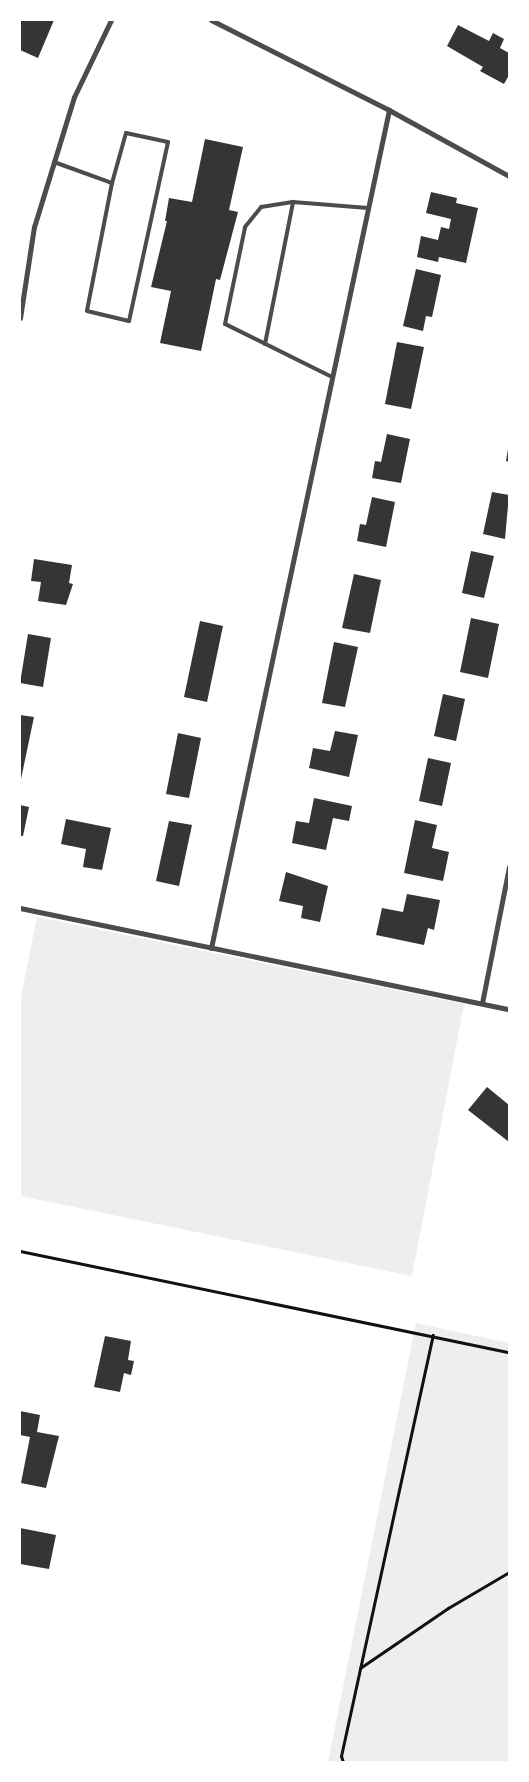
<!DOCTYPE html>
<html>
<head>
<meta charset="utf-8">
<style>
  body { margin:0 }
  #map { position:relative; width:529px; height:1782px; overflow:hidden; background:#fff; font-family:Roboto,sans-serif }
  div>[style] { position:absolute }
  .green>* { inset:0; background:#eee }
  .building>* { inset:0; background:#353535 }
  .path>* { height:3px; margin:-1.5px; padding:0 1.5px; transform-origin:1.5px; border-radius:1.5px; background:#111 }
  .service>* { height:4px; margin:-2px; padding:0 2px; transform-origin:2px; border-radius:2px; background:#4c4c4c }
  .minor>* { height:5px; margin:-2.5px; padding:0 2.5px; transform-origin:2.5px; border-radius:2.5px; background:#4c4c4c }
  span { translate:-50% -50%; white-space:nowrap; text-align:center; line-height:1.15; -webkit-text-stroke:4px #fff; paint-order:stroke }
  .frame { position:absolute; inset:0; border:21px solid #fff; pointer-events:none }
</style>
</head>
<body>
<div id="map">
  <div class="green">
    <i style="clip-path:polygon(37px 917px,464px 1004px,412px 1276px,20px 1196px,20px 1002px)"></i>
    <i style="clip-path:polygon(416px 1323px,509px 1343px,509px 1762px,328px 1762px)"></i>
  </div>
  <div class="building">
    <i style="clip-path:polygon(20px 20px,54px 20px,38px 58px,20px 50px)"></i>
    <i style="clip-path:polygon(458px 25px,489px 41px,493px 33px,504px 39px,500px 48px,509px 53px,509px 75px,504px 84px,480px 71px,483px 67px,447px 46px)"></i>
    <i style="clip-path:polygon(205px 139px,243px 147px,229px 210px,238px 212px,220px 280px,216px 279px,201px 351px,160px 343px,171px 291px,151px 287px,167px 221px,165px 221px,169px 198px,192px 202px)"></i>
    <i style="clip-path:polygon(431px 192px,457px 198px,456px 203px,478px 208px,466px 263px,439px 257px,438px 262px,417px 257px,421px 236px,438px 240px,441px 227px,449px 229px,451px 219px,426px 213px)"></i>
    <i style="clip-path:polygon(416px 269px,441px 275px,432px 317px,426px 316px,423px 331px,403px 326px)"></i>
    <i style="clip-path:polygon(397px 342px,424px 347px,411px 409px,385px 404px)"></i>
    <i style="clip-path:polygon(387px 434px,410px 439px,401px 483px,372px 478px,375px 461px,381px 462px)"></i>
    <i style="clip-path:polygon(508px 449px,509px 449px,509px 462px,506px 461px)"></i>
    <i style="clip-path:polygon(492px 492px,509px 495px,505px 539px,483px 534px)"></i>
    <i style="clip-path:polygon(372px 497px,395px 502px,386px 547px,357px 541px,360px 524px,366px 525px)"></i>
    <i style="clip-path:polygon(471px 551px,494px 556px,484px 598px,462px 593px)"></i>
    <i style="clip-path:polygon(34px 559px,72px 565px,69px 583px,73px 584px,66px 605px,38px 601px,41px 582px,31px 581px)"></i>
    <i style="clip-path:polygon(354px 574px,381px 580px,370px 633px,342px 628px)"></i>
    <i style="clip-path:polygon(471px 618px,499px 624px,488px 678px,460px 672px)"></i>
    <i style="clip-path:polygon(200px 621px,223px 626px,207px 702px,184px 697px)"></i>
    <i style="clip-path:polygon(28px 634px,51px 638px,43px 687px,20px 683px)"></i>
    <i style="clip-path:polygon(334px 642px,358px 647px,345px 707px,322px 703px)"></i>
    <i style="clip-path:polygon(443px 694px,465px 699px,456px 741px,434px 736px)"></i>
    <i style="clip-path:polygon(20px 715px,34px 717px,21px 779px,20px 779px)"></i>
    <i style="clip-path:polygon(335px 731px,358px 735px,349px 777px,309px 768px,313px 748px,330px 751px)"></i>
    <i style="clip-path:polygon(178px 733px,201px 738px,189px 798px,166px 794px)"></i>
    <i style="clip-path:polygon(428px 758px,451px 763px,442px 806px,419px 801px)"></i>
    <i style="clip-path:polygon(314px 798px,352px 806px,349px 821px,333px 818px,326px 850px,292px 843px,296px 821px,309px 823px)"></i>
    <i style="clip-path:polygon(20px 805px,29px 807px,23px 836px,20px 836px)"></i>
    <i style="clip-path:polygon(66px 819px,111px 828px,102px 870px,83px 867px,86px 849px,61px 844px)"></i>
    <i style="clip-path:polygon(415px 820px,437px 825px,432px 848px,449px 852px,443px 881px,404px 873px)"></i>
    <i style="clip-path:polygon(169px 821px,192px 825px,179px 886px,156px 881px)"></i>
    <i style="clip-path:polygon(286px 872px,328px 886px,320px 922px,301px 918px,303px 906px,279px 901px)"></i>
    <i style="clip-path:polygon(407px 894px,440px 900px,434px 930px,428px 928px,424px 945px,376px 935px,382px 908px,403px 912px)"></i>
    <i style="clip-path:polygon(487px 1087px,509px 1105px,509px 1142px,468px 1110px)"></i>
    <i style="clip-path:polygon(105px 1336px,131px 1341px,128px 1360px,134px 1361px,131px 1375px,124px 1373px,120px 1392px,94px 1387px)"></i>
    <i style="clip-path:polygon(20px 1411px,40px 1415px,37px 1432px,59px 1436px,46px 1488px,21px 1483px,30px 1437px,20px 1435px)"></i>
    <i style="clip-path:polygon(20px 1528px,56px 1535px,49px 1569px,20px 1564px)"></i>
  </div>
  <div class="path">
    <i style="left:20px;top:1251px;width:499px;rotate:11.7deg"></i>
    <i style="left:360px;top:1668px;width:107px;rotate:-34.3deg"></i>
    <i style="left:448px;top:1608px;width:71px;rotate:-30.5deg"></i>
    <i style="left:343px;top:1762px;width:6px;rotate:-108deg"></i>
    <i style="left:341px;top:1756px;width:431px;rotate:-77.7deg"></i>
  </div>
  <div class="service">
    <i style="left:54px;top:162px;width:62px;rotate:19.9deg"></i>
    <i style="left:112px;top:183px;width:130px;rotate:101.1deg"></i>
    <i style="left:87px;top:311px;width:43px;rotate:13.4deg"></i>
    <i style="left:129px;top:321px;width:183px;rotate:-77.7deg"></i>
    <i style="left:168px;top:142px;width:43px;rotate:-167.9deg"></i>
    <i style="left:126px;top:133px;width:52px;rotate:105.6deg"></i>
    <i style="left:265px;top:344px;width:145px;rotate:-78.8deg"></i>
    <i style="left:332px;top:377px;width:119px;rotate:-153.6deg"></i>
    <i style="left:225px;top:324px;width:99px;rotate:-78.3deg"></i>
    <i style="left:245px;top:227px;width:26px;rotate:-51deg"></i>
    <i style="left:261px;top:207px;width:32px;rotate:-9deg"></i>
    <i style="left:293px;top:202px;width:75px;rotate:4.6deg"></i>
  </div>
  <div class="minor">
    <i style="left:211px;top:20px;width:199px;rotate:26.8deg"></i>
    <i style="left:389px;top:110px;width:137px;rotate:28.8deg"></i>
    <i style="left:20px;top:318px;width:92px;rotate:-81.3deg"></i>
    <i style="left:34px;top:227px;width:136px;rotate:-72.9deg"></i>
    <i style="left:74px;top:97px;width:85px;rotate:-64.3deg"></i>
    <i style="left:20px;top:908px;width:499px;rotate:11.7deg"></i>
    <i style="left:211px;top:948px;width:857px;rotate:-78.01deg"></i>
    <i style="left:482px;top:1003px;width:139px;rotate:-78.8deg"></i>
  </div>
  <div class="frame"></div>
</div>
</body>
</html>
